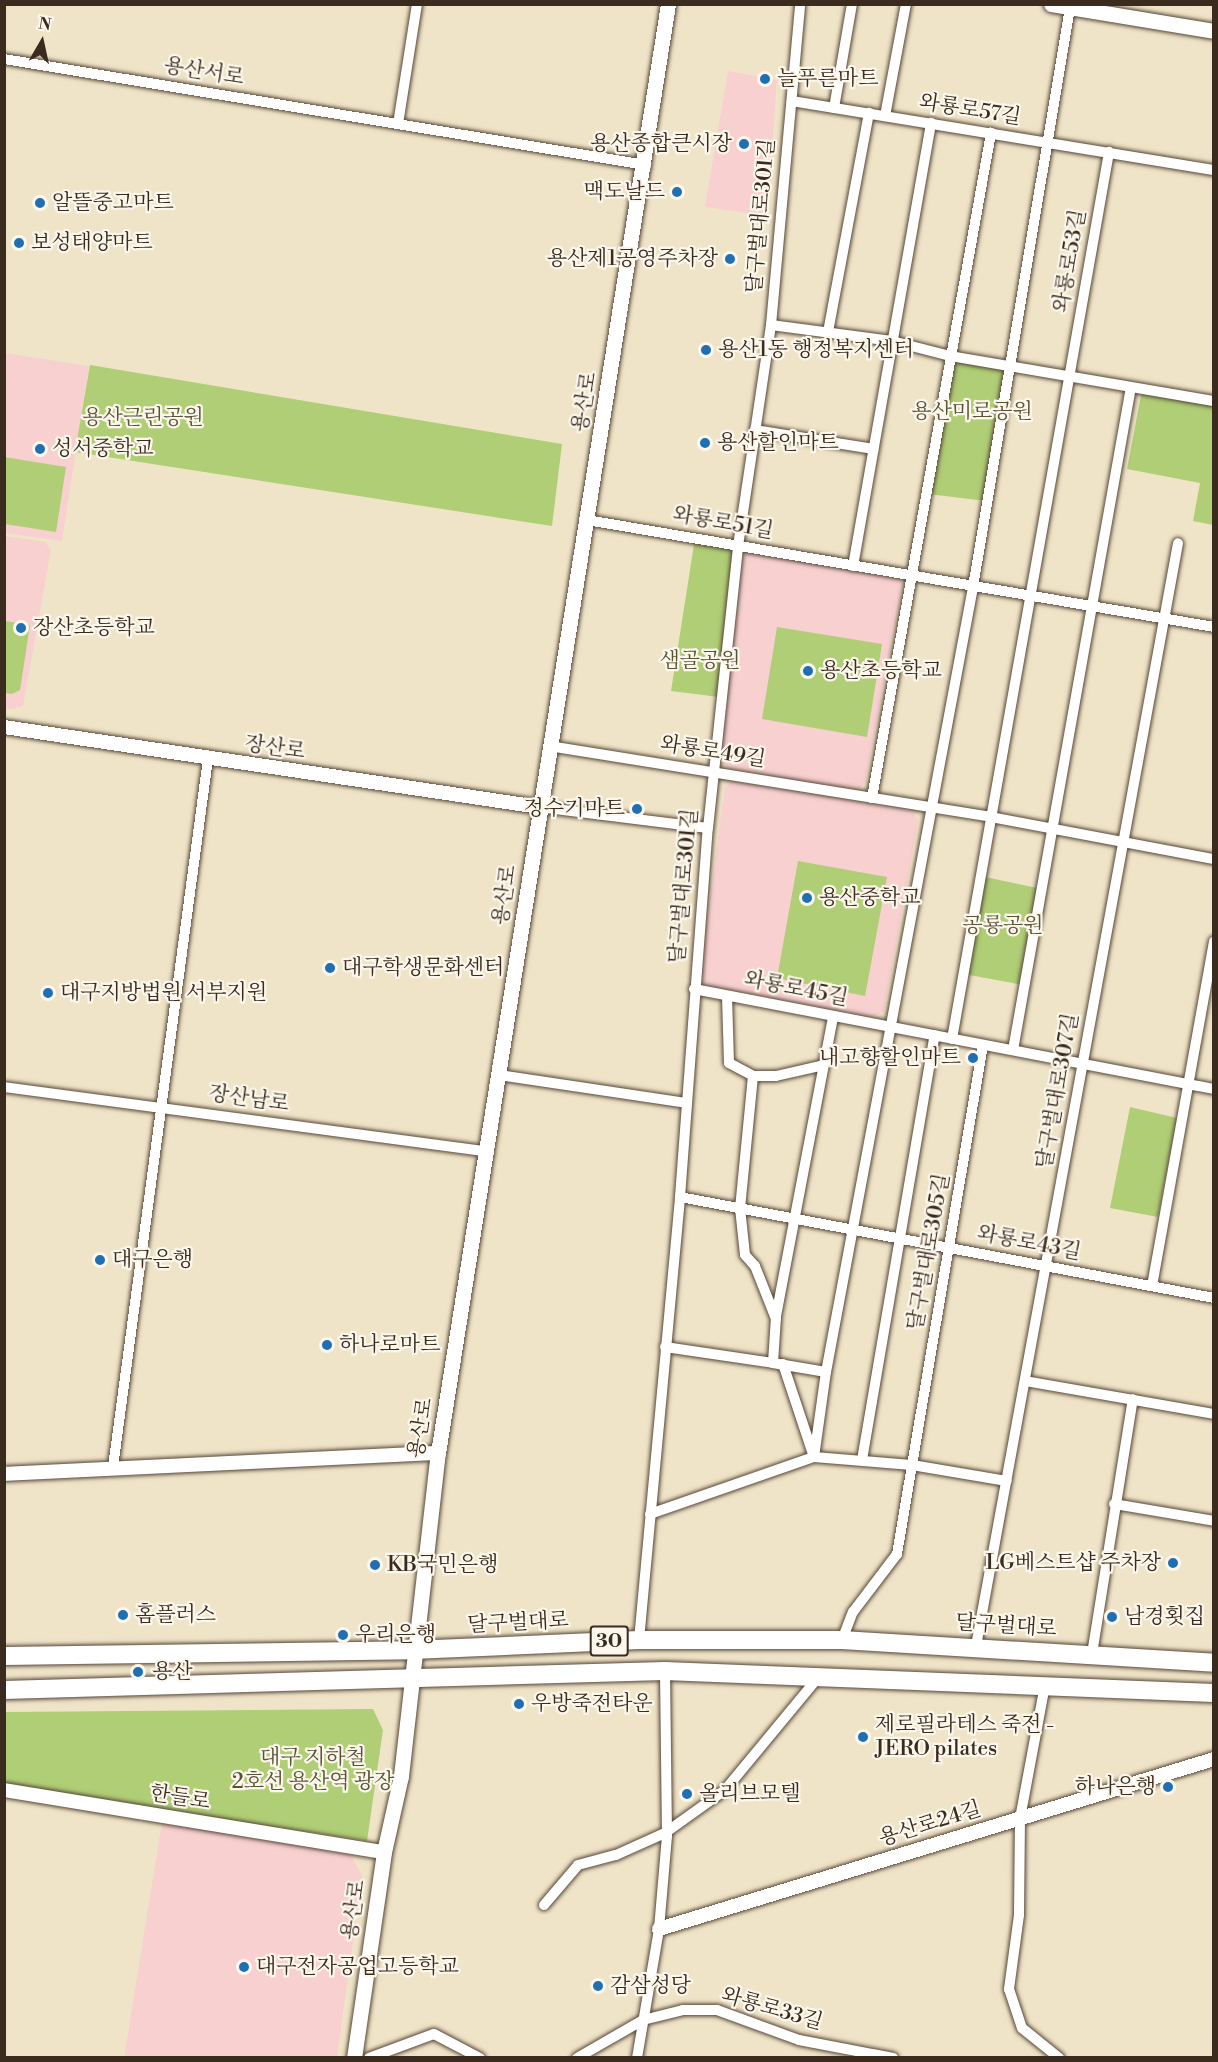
<!DOCTYPE html>
<html>
<head>
<meta charset="utf-8">
<style>
  body { margin:0 }
  #map { position:relative; width:1218px; height:2062px; overflow:hidden; background:#f0e4c8; font-family:"Libre Bodoni","Noto Serif KR",serif }
  div>[style] { position:absolute }
  .built>* { inset:0; background:#f7d0cf }
  .green>* { inset:0; background:#b0ce75 }
  .roads { filter:drop-shadow(0 0 2px #564638) drop-shadow(0 0 2px #564638) }
  .minor>* { height:10px; margin:-5px; padding:0 5px; transform-origin:5px; border-radius:5px; background:#fff }
  .tertiary>* { height:14px; margin:-7px; padding:0 7px; transform-origin:7px; border-radius:7px; background:#fff }
  .secondary>* { height:15px; margin:-7.5px; padding:0 7.5px; transform-origin:7.5px; border-radius:7.5px; background:#fff }
  .primary>* { height:18px; margin:-9px; padding:0 9px; transform-origin:9px; border-radius:9px; background:#fff }
  .dots>* { width:16px; height:16px; translate:-50% -50%; box-sizing:border-box; border:3px solid #fbf7ec; border-radius:50% }
  span { translate:-50% -50%; white-space:nowrap; text-align:center; line-height:1.15; -webkit-text-stroke:4.5px #fbf7ec; paint-order:stroke }
  .shield-label span { padding:2px 4px; background:#fbf7ec; border:2px solid; border-radius:4px; -webkit-text-stroke-width:0 }
  .shield-label { font-size:20px; color:#3b2a1e; font-weight:700 }
  .street-label { font-size:21px; color:#3b2a1e }
  .poi-label { font-size:21px; color:#3b2a1e }
  .left { translate:0 -50%; text-align:left }
  .right { translate:-100% -50%; text-align:right }
  .park-label { font-size:21px; color:#585334 }
  .frame { position:absolute; inset:0; border:6px solid #3b2a1e; pointer-events:none }
  .north { position:absolute; left:12px; top:12px; width:60px; height:60px; -webkit-text-stroke:4px #fbf7ec; paint-order:stroke; rotate:9deg; font-size:16px; font-weight:700; line-height:24px; text-align:center; color:#3b2a1e }
  .north::after { content:''; display:block; margin:auto; width:21px; height:27px; background:#3b2a1e; clip-path:polygon(50% 0,100% 100%,50% 72%,0 100%) }
</style>
</head>
<body>
<div id="map">
  <div class="built">
    <i style="clip-path:polygon(728px 71px,777px 80px,767px 216px,705px 207px)"></i>
    <i style="clip-path:polygon(5px 353px,89px 366px,62px 541px,5px 533px)"></i>
    <i style="clip-path:polygon(5px 536px,45px 542px,51px 550px,23px 706px,11px 709px,5px 708px)"></i>
    <i style="clip-path:polygon(750px 552px,895px 577px,903px 584px,865px 783px,857px 791px,727px 768px,719px 758px,742px 558px)"></i>
    <i style="clip-path:polygon(732px 781px,912px 810px,918px 821px,884px 1012px,872px 1017px,705px 985px,699px 975px,725px 788px)"></i>
    <i style="clip-path:polygon(162px 1822px,351px 1855px,362px 1876px,337px 2057px,124px 2058px)"></i>
  </div>
  <div class="green">
    <i style="clip-path:polygon(950px 360px,1009px 370px,986px 501px,928px 494px)"></i>
    <i style="clip-path:polygon(90px 365px,562px 444px,552px 526px,75px 452px)"></i>
    <i style="clip-path:polygon(1142px 390px,1213px 404px,1213px 525px,1193px 521px,1200px 483px,1127px 469px)"></i>
    <i style="clip-path:polygon(4px 457px,66px 467px,56px 532px,5px 524px)"></i>
    <i style="clip-path:polygon(695px 538px,736px 548px,719px 697px,671px 691px)"></i>
    <i style="clip-path:polygon(5px 621px,30px 625px,20px 690px,12px 694px,5px 693px)"></i>
    <i style="clip-path:polygon(777px 627px,882px 644px,867px 737px,762px 719px)"></i>
    <i style="clip-path:polygon(798px 861px,887px 877px,865px 996px,777px 978px)"></i>
    <i style="clip-path:polygon(981px 876px,1042px 889px,1024px 985px,964px 974px)"></i>
    <i style="clip-path:polygon(1130px 1107px,1177px 1118px,1158px 1217px,1110px 1208px)"></i>
    <i style="clip-path:polygon(373px 1709px,383px 1730px,367px 1841px,5px 1785px,4px 1712px)"></i>
  </div>
  <div class="roads">
    <div class="minor">
      <i style="left:4px;top:59px;width:651px;rotate:9.38deg"></i>
      <i style="left:792px;top:101px;width:428px;rotate:9.3deg"></i>
      <i style="left:834px;top:108px;width:106px;rotate:-80.2deg"></i>
      <i style="left:885px;top:116px;width:114px;rotate:-79.4deg"></i>
      <i style="left:398px;top:124px;width:121px;rotate:-81deg"></i>
      <i style="left:771px;top:325px;width:122px;rotate:7.5deg"></i>
      <i style="left:892px;top:341px;width:60px;rotate:14.5deg"></i>
      <i style="left:950px;top:356px;width:268px;rotate:9.7deg"></i>
      <i style="left:828px;top:332px;width:223px;rotate:-79.4deg"></i>
      <i style="left:755px;top:430px;width:120px;rotate:9.1deg"></i>
      <i style="left:587px;top:520px;width:636px;rotate:9.68deg"></i>
      <i style="left:853px;top:566px;width:450px;rotate:-80deg"></i>
      <i style="left:549px;top:746px;width:448px;rotate:9.1deg"></i>
      <i style="left:991px;top:817px;width:227px;rotate:10.7deg"></i>
      <i style="left:872px;top:798px;width:676px;rotate:-79.85deg"></i>
      <i style="left:539px;top:807px;width:170px;rotate:7.1deg"></i>
      <i style="left:694px;top:989px;width:530px;rotate:10.89deg"></i>
      <i style="left:727px;top:996px;width:67px;rotate:88.3deg"></i>
      <i style="left:729px;top:1063px;width:27px;rotate:28deg"></i>
      <i style="left:753px;top:1076px;width:23px"></i>
      <i style="left:776px;top:1076px;width:49px;rotate:-12.9deg"></i>
      <i style="left:952px;top:1039px;width:901px;rotate:-79.96deg"></i>
      <i style="left:1013px;top:1050px;width:673px;rotate:-79.91deg"></i>
      <i style="left:499px;top:1075px;width:189px;rotate:8.5deg"></i>
      <i style="left:753px;top:1076px;width:133px;rotate:95.6deg"></i>
      <i style="left:740px;top:1208px;width:47px;rotate:83.9deg"></i>
      <i style="left:745px;top:1255px;width:15px;rotate:48deg"></i>
      <i style="left:755px;top:1266px;width:57px;rotate:68.4deg"></i>
      <i style="left:4px;top:1087px;width:488px;rotate:7.6deg"></i>
      <i style="left:680px;top:1197px;width:543px;rotate:10.71deg"></i>
      <i style="left:1152px;top:1286px;width:350px;rotate:-79.8deg"></i>
      <i style="left:665px;top:1347px;width:109px;rotate:8.4deg"></i>
      <i style="left:783px;top:1364px;width:95px;rotate:71.6deg"></i>
      <i style="left:826px;top:1372px;width:54px;rotate:-170.4deg"></i>
      <i style="left:773px;top:1363px;width:47px;rotate:-86.3deg"></i>
      <i style="left:776px;top:1316px;width:305px;rotate:-79.2deg"></i>
      <i style="left:1025px;top:1381px;width:192px;rotate:9.9deg"></i>
      <i style="left:814px;top:1457px;width:86px;rotate:-82deg"></i>
      <i style="left:826px;top:1372px;width:799px;rotate:-79.39deg"></i>
      <i style="left:973px;top:587px;width:587px;rotate:-80.49deg"></i>
      <i style="left:862px;top:1460px;width:431px;rotate:-80.3deg"></i>
      <i style="left:113px;top:1467px;width:714px;rotate:-82.36deg"></i>
      <i style="left:1114px;top:1504px;width:101px;rotate:9.6deg"></i>
      <i style="left:650px;top:1514px;width:174px;rotate:-19.2deg"></i>
      <i style="left:814px;top:1457px;width:98px;rotate:4.7deg"></i>
      <i style="left:912px;top:1465px;width:96px;rotate:9.6deg"></i>
      <i style="left:639px;top:1640px;width:445px;rotate:-84.7deg"></i>
      <i style="left:680px;top:1197px;width:370px;rotate:-85.7deg"></i>
      <i style="left:708px;top:828px;width:284px;rotate:-83.9deg"></i>
      <i style="left:738px;top:546px;width:223px;rotate:-81.5deg"></i>
      <i style="left:771px;top:325px;width:322px;rotate:-84.8deg"></i>
      <i style="left:842px;top:1640px;width:30px;rotate:-69deg"></i>
      <i style="left:853px;top:1612px;width:73px;rotate:-52.8deg"></i>
      <i style="left:897px;top:1554px;width:516px;rotate:-80.41deg"></i>
      <i style="left:976px;top:1646px;width:1121px;rotate:-79.62deg"></i>
      <i style="left:1092px;top:1654px;width:258px;rotate:-80.9deg"></i>
      <i style="left:1045px;top:1685px;width:135px;rotate:100.6deg"></i>
      <i style="left:1020px;top:1818px;width:97px;rotate:90.6deg"></i>
      <i style="left:1019px;top:1915px;width:75px;rotate:97.7deg"></i>
      <i style="left:1009px;top:1989px;width:41px;rotate:71.6deg"></i>
      <i style="left:1022px;top:2028px;width:48px;rotate:39deg"></i>
      <i style="left:544px;top:1905px;width:52px;rotate:-49.6deg"></i>
      <i style="left:578px;top:1865px;width:39px;rotate:-15deg"></i>
      <i style="left:616px;top:1855px;width:54px;rotate:-24.2deg"></i>
      <i style="left:665px;top:1833px;width:74px;rotate:-35.6deg"></i>
      <i style="left:725px;top:1790px;width:149px;rotate:-50.4deg"></i>
      <i style="left:369px;top:2058px;width:69px;rotate:-20.3deg"></i>
      <i style="left:434px;top:2034px;width:52px;rotate:27.6deg"></i>
      <i style="left:577px;top:2058px;width:76px;rotate:-29.9deg"></i>
      <i style="left:643px;top:2020px;width:41px;rotate:-14deg"></i>
      <i style="left:683px;top:2010px;width:34px"></i>
      <i style="left:717px;top:2010px;width:87px;rotate:20.1deg"></i>
      <i style="left:799px;top:2040px;width:96px;rotate:10.8deg"></i>
      <i style="left:637px;top:2058px;width:131px;rotate:-80.3deg"></i>
      <i style="left:659px;top:1929px;width:93px;rotate:-85.1deg"></i>
      <i style="left:667px;top:1836px;width:165px;rotate:-90.7deg"></i>
    </div>
    <div class="tertiary">
      <i style="left:4px;top:727px;width:541px;rotate:8.5deg"></i>
      <i style="left:4px;top:1474px;width:435px;rotate:-2.8deg"></i>
      <i style="left:4px;top:1790px;width:385px;rotate:9.3deg"></i>
      <i style="left:659px;top:1929px;width:580px;rotate:-17.03deg"></i>
    </div>
    <div class="secondary">
      <i style="left:1051px;top:4px;width:165px;rotate:9.4deg"></i>
      <i style="left:354px;top:2058px;width:208px;rotate:-81.7deg"></i>
      <i style="left:384px;top:1852px;width:78px;rotate:-77.4deg"></i>
      <i style="left:401px;top:1776px;width:325px;rotate:-83.5deg"></i>
      <i style="left:438px;top:1453px;width:1467px;rotate:-80.98deg"></i>
    </div>
    <div class="primary">
      <i style="left:4px;top:1656px;width:408px;rotate:-0.8deg"></i>
      <i style="left:412px;top:1650px;width:227px;rotate:-2.5deg"></i>
      <i style="left:639px;top:1640px;width:203px"></i>
      <i style="left:842px;top:1640px;width:373px;rotate:3.5deg"></i>
      <i style="left:4px;top:1690px;width:661px;rotate:-1.65deg"></i>
      <i style="left:665px;top:1671px;width:549px;rotate:2.29deg"></i>
    </div>
  </div>
  <div class="dots">
    <i style="left:765px;top:79px;background:#1f6fb2"></i>
    <i style="left:744px;top:144px;background:#1f6fb2"></i>
    <i style="left:677px;top:192px;background:#1f6fb2"></i>
    <i style="left:40px;top:203px;background:#1f6fb2"></i>
    <i style="left:19px;top:243px;background:#1f6fb2"></i>
    <i style="left:730px;top:259px;background:#1f6fb2"></i>
    <i style="left:706px;top:350px;background:#1f6fb2"></i>
    <i style="left:705px;top:443px;background:#1f6fb2"></i>
    <i style="left:40px;top:449px;background:#1f6fb2"></i>
    <i style="left:21px;top:628px;background:#1f6fb2"></i>
    <i style="left:808px;top:671px;background:#1f6fb2"></i>
    <i style="left:637px;top:809px;background:#1f6fb2"></i>
    <i style="left:807px;top:898px;background:#1f6fb2"></i>
    <i style="left:330px;top:968px;background:#1f6fb2"></i>
    <i style="left:48px;top:993px;background:#1f6fb2"></i>
    <i style="left:973px;top:1058px;background:#1f6fb2"></i>
    <i style="left:100px;top:1260px;background:#1f6fb2"></i>
    <i style="left:327px;top:1345px;background:#1f6fb2"></i>
    <i style="left:1173px;top:1563px;background:#1f6fb2"></i>
    <i style="left:375px;top:1565px;background:#1f6fb2"></i>
    <i style="left:123px;top:1615px;background:#1f6fb2"></i>
    <i style="left:1112px;top:1617px;background:#1f6fb2"></i>
    <i style="left:343px;top:1635px;background:#1f6fb2"></i>
    <i style="left:138px;top:1672px;background:#1f6fb2"></i>
    <i style="left:519px;top:1704px;background:#1f6fb2"></i>
    <i style="left:863px;top:1737px;background:#1f6fb2"></i>
    <i style="left:1168px;top:1787px;background:#1f6fb2"></i>
    <i style="left:687px;top:1794px;background:#1f6fb2"></i>
    <i style="left:244px;top:1967px;background:#1f6fb2"></i>
    <i style="left:598px;top:1986px;background:#1f6fb2"></i>
  </div>
  <div class="shield-label">
    <span style="left:609px;top:1641px">30</span>
  </div>
  <div class="street-label">
    <span style="left:204px;top:72px;rotate:9deg">용산서로</span>
    <span style="left:970px;top:110px;rotate:9deg">와룡로57길</span>
    <span style="left:761px;top:216px;rotate:-85deg">달구벌대로301길</span>
    <span style="left:1070px;top:261px;rotate:-80deg">와룡로53길</span>
    <span style="left:585px;top:402px;rotate:-81deg">용산로</span>
    <span style="left:723px;top:523px;rotate:10deg">와룡로51길</span>
    <span style="left:275px;top:748px;rotate:8deg">장산로</span>
    <span style="left:713px;top:752px;rotate:9deg">와룡로49길</span>
    <span style="left:684px;top:886px;rotate:-85deg">달구벌대로301길</span>
    <span style="left:505px;top:895px;rotate:-82deg">용산로</span>
    <span style="left:796px;top:989px;rotate:11deg">와룡로45길</span>
    <span style="left:1058px;top:1091px;rotate:-80deg">달구벌대로307길</span>
    <span style="left:249px;top:1099px;rotate:8deg">장산남로</span>
    <span style="left:1029px;top:1243px;rotate:11deg">와룡로43길</span>
    <span style="left:929px;top:1252px;rotate:-80deg">달구벌대로305길</span>
    <span style="left:421px;top:1428px;rotate:-81deg">용산로</span>
    <span style="left:518px;top:1623px;rotate:-3deg">달구벌대로</span>
    <span style="left:1006px;top:1626px;rotate:4deg">달구벌대로</span>
    <span style="left:180px;top:1798px;rotate:9deg">한들로</span>
    <span style="left:930px;top:1824px;rotate:-17deg">용산로24길</span>
    <span style="left:354px;top:1910px;rotate:-82deg">용산로</span>
    <span style="left:772px;top:2009px;rotate:16deg">와룡로33길</span>
  </div>
  <div class="poi-label">
    <span class="left" style="left:777px;top:79px">늘푸른마트</span>
    <span class="right" style="left:732px;top:144px">용산종합큰시장</span>
    <span class="right" style="left:665px;top:192px">맥도날드</span>
    <span class="left" style="left:52px;top:203px">알뜰중고마트</span>
    <span class="left" style="left:31px;top:243px">보성태양마트</span>
    <span class="right" style="left:718px;top:259px">용산제1공영주차장</span>
    <span class="left" style="left:718px;top:350px">용산1동 행정복지센터</span>
    <span class="left" style="left:717px;top:443px">용산할인마트</span>
    <span class="left" style="left:52px;top:449px">성서중학교</span>
    <span class="left" style="left:33px;top:628px">장산초등학교</span>
    <span class="left" style="left:820px;top:671px">용산초등학교</span>
    <span class="right" style="left:625px;top:809px">정수기마트</span>
    <span class="left" style="left:819px;top:898px">용산중학교</span>
    <span class="left" style="left:342px;top:968px">대구학생문화센터</span>
    <span class="left" style="left:60px;top:993px">대구지방법원 서부지원</span>
    <span class="right" style="left:961px;top:1058px">내고향할인마트</span>
    <span class="left" style="left:112px;top:1260px">대구은행</span>
    <span class="left" style="left:339px;top:1345px">하나로마트</span>
    <span class="right" style="left:1161px;top:1563px">LG베스트샵 주차장</span>
    <span class="left" style="left:387px;top:1565px">KB국민은행</span>
    <span class="left" style="left:135px;top:1615px">홈플러스</span>
    <span class="left" style="left:1124px;top:1617px">남경횟집</span>
    <span class="left" style="left:355px;top:1635px">우리은행</span>
    <span class="left" style="left:152px;top:1672px">용산</span>
    <span class="left" style="left:531px;top:1704px">우방죽전타운</span>
    <span class="left" style="left:875px;top:1737px">제로필라테스 죽전 -<br>JERO pilates</span>
    <span class="right" style="left:1156px;top:1787px">하나은행</span>
    <span class="left" style="left:699px;top:1794px">올리브모텔</span>
    <span class="left" style="left:256px;top:1967px">대구전자공업고등학교</span>
    <span class="left" style="left:610px;top:1986px">감삼성당</span>
  </div>
  <div class="park-label">
    <span style="left:972px;top:412px">용산미로공원</span>
    <span style="left:143px;top:418px">용산근린공원</span>
    <span style="left:700px;top:661px">샘골공원</span>
    <span style="left:1003px;top:926px">공룡공원</span>
    <span style="left:313px;top:1770px">대구 지하철<br>2호선 용산역 광장</span>
  </div>
  <div class="frame"></div>
  <div class="north">N</div>
</div>
</body>
</html>
